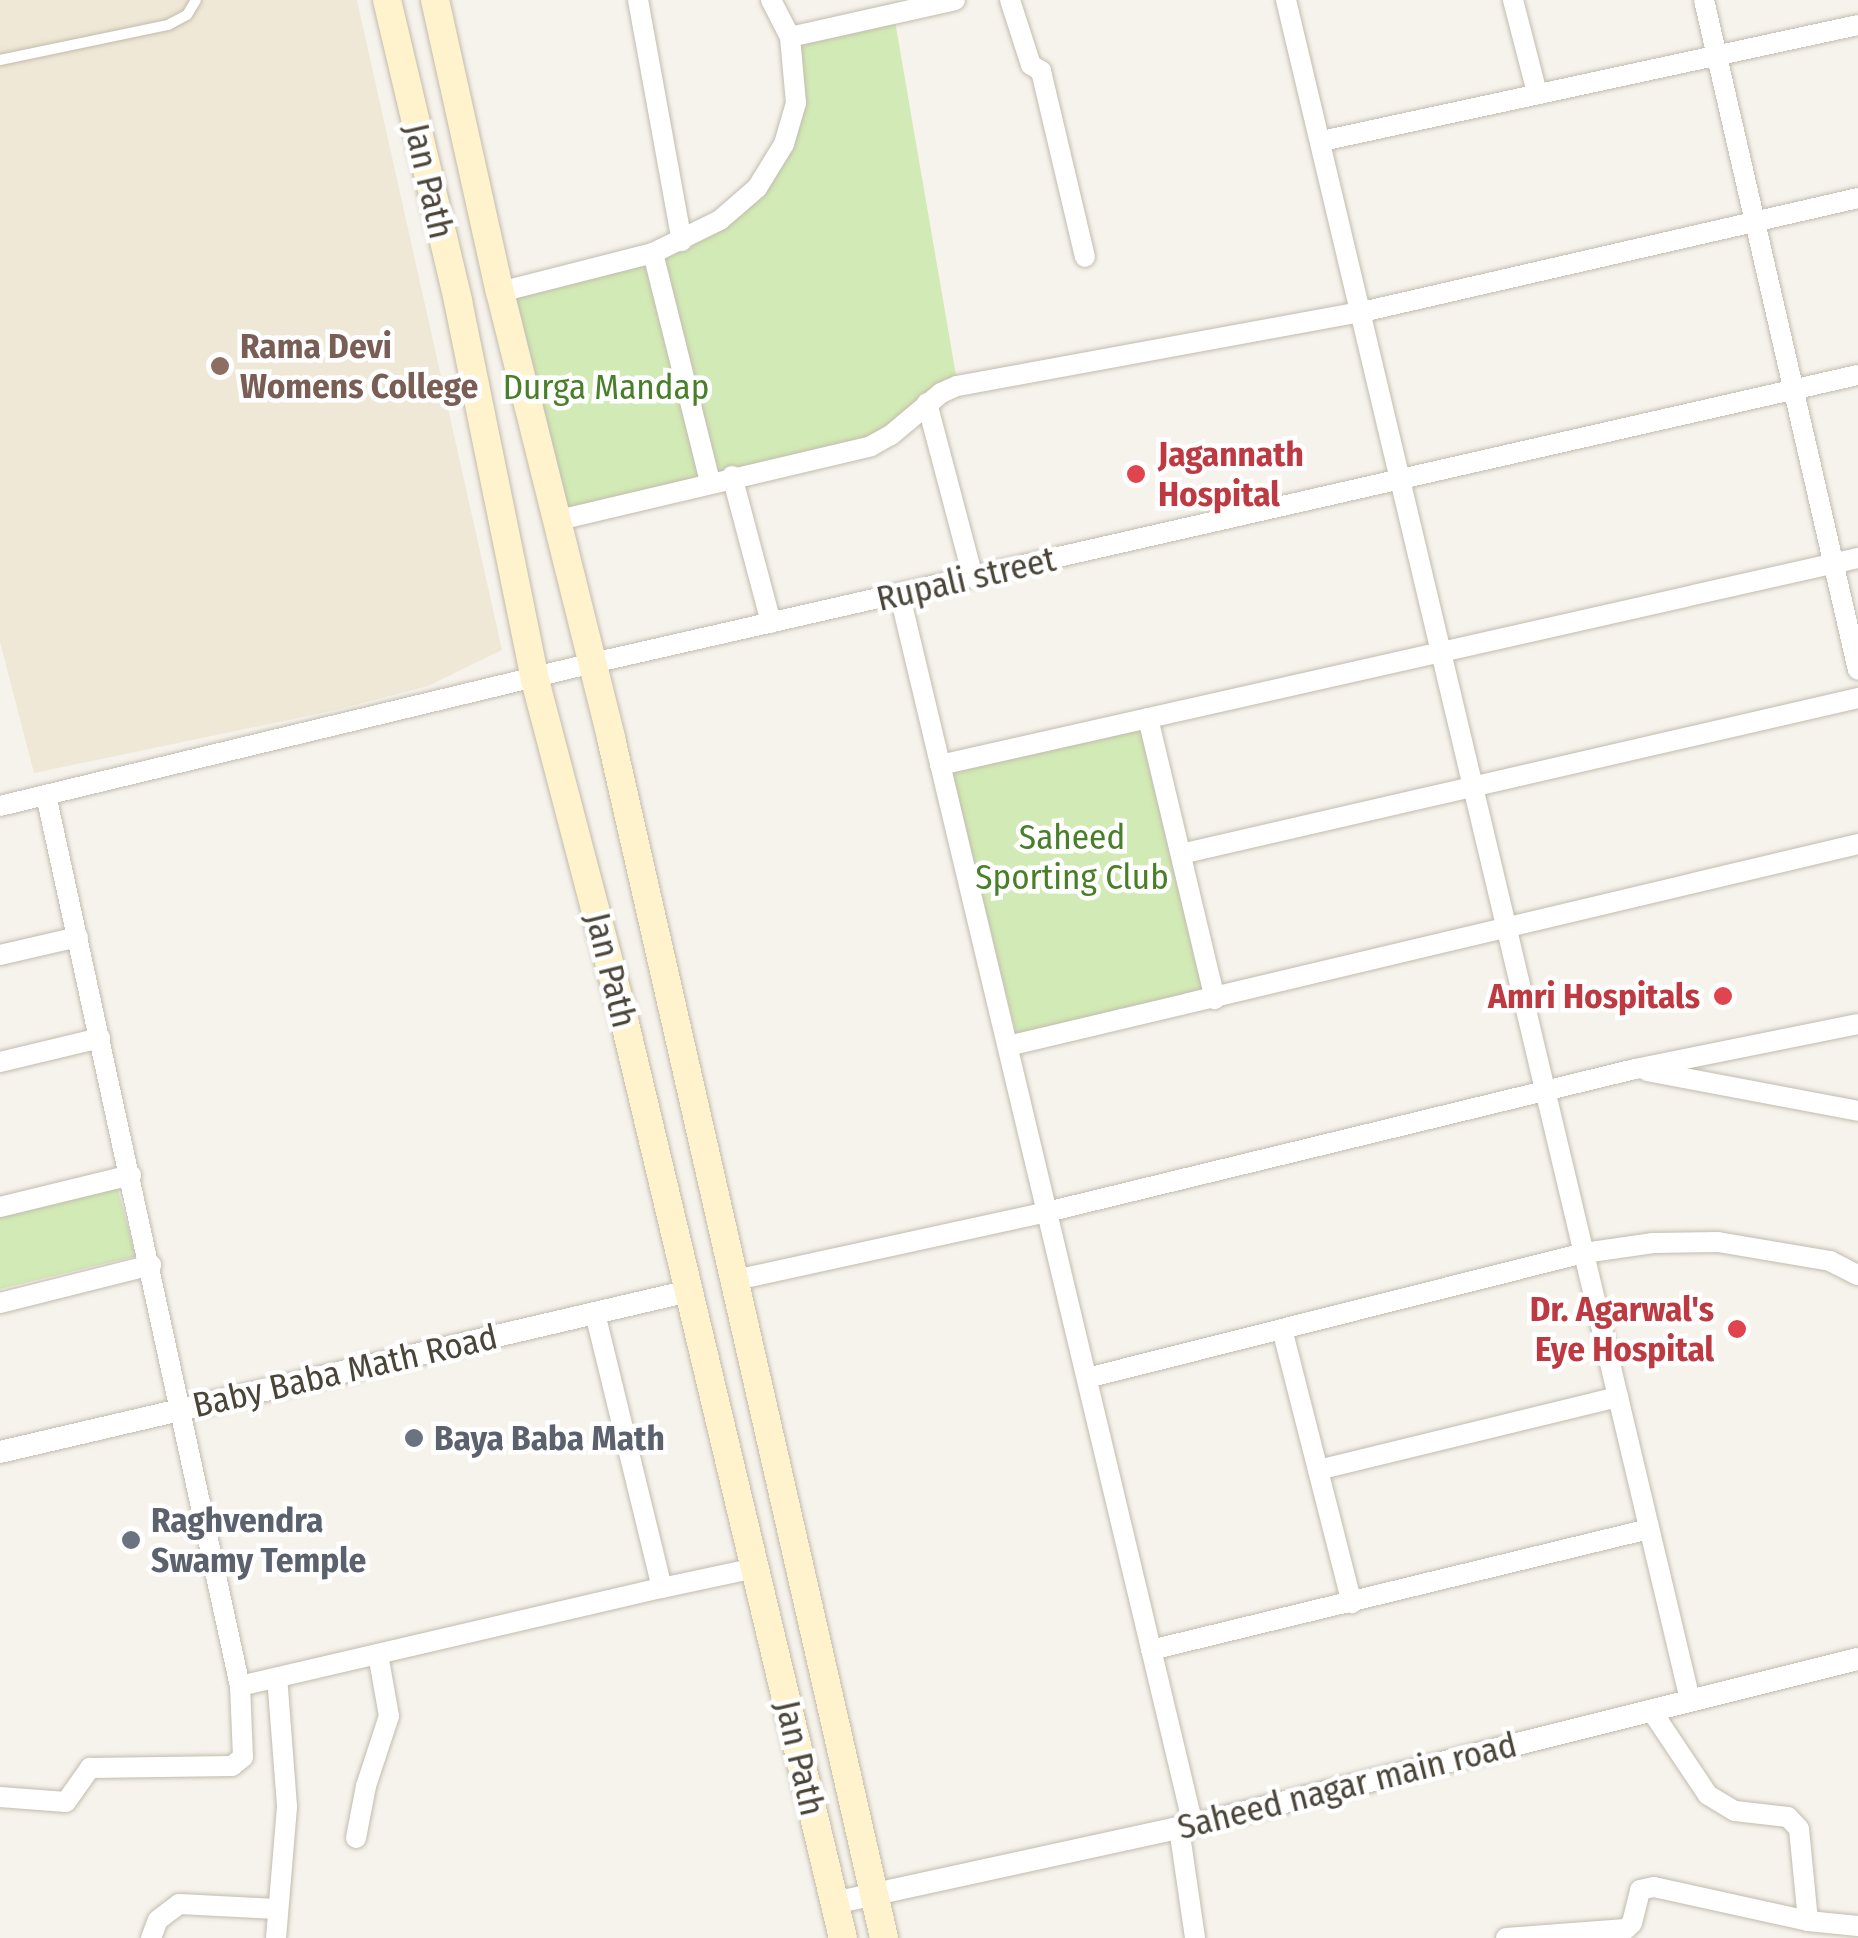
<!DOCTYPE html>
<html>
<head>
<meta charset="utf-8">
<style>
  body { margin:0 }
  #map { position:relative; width:1858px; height:1938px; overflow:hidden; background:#f6f3ec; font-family:"Fira Sans Condensed",sans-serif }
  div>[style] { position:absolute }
  .education>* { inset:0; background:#efe8d6 }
  .green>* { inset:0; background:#d2eab5 }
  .roads { filter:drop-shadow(0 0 2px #c2bbae) drop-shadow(0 0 2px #c2bbae) }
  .service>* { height:10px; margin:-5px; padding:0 5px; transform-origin:5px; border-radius:5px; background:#fff }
  .minor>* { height:20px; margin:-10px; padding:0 10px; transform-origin:10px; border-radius:10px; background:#fff }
  .tertiary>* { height:22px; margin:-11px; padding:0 11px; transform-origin:11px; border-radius:11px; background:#fff }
  .secondary>* { height:28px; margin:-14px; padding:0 14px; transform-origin:14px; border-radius:14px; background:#fff3cd }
  .dots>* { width:28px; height:28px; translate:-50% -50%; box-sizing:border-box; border:5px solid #fff; border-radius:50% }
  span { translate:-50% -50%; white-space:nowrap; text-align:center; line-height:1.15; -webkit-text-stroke:9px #fff; paint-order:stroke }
  .street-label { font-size:35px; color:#4b4439 }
  .education-label { font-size:35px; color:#785e54; font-weight:700 }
  .left { translate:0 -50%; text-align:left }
  .park-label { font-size:35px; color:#4a7f2a }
  .health-label { font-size:35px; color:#be3a42; font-weight:700 }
  .right { translate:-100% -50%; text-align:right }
  .worship-label { font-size:35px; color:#5b616d; font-weight:700 }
</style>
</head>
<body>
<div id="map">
  <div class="education">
    <i style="clip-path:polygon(0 0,357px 0,502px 650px,428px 686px,332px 711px,34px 773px,0 642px)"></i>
  </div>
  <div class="green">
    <i style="clip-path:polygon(895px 21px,957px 381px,871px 441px,714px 474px,656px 255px,722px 222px,785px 147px,793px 39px)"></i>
    <i style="clip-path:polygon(652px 256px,707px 479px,560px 517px,503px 295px)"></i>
    <i style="clip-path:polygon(1141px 729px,1203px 994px,1016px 1034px,952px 773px)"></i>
    <i style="clip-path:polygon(117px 1187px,136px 1256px,0 1289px,0 1216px)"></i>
  </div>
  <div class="roads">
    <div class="service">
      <i style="left:0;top:60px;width:172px;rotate:-11.8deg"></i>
      <i style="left:168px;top:25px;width:21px;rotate:-28deg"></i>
      <i style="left:187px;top:15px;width:17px;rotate:-59deg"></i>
    </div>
    <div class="minor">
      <i style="left:638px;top:0;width:245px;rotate:79.7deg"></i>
      <i style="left:771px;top:0;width:42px;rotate:62.8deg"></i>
      <i style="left:790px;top:37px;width:169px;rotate:-12.6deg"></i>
      <i style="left:1010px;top:0;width:68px;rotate:72.1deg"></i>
      <i style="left:1031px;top:65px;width:12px;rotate:31deg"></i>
      <i style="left:1041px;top:71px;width:191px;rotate:76.7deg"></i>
      <i style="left:1286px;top:0;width:1747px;rotate:76.63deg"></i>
      <i style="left:1513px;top:0;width:96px;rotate:75.5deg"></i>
      <i style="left:1704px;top:0;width:687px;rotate:77.06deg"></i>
      <i style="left:1322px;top:141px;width:548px;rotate:-12.21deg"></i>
      <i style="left:653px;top:253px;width:235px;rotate:76deg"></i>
      <i style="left:500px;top:292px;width:158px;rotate:-14.3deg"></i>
      <i style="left:653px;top:253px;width:75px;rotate:-26.2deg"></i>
      <i style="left:720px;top:220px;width:49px;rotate:-40.9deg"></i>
      <i style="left:757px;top:188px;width:52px;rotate:-58.5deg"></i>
      <i style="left:784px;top:144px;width:43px;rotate:-73.7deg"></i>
      <i style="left:796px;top:103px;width:66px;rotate:-95.2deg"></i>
      <i style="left:927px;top:403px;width:180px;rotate:75.2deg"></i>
      <i style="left:732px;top:476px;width:152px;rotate:75.1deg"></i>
      <i style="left:559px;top:520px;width:321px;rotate:-13.3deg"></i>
      <i style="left:871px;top:446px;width:23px;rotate:-29deg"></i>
      <i style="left:891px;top:435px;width:65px;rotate:-40deg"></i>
      <i style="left:941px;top:393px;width:17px;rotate:-24deg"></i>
      <i style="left:957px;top:386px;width:412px;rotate:-10.4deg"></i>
      <i style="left:1362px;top:312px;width:509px;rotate:-12.94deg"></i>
      <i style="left:900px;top:596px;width:1263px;rotate:76.59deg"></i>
      <i style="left:1148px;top:718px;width:289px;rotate:76.6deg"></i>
      <i style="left:940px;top:765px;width:941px;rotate:-12.71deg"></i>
      <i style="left:46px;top:795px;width:912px;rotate:77.72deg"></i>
      <i style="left:240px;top:1686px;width:433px;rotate:-13.1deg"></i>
      <i style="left:662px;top:1588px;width:283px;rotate:-103.7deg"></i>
      <i style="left:0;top:806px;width:610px;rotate:-13.56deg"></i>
      <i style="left:593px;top:663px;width:1297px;rotate:-12.83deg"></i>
      <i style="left:1181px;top:854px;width:695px;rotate:-12.98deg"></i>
      <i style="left:0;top:955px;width:80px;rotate:-13deg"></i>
      <i style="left:1008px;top:1046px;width:874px;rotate:-13.37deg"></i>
      <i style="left:0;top:1062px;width:103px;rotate:-13.5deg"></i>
      <i style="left:1647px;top:1071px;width:215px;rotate:10.7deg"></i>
      <i style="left:0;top:1207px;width:135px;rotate:-13.7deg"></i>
      <i style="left:731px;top:1281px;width:323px;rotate:-12.3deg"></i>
      <i style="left:1047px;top:1212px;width:605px;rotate:-13.67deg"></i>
      <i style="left:1635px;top:1069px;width:227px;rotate:-11.4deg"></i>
      <i style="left:0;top:1303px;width:156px;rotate:-14.1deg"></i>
      <i style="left:1282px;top:1329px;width:283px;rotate:75.7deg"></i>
      <i style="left:1087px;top:1378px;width:512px;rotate:-14.12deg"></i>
      <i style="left:1584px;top:1253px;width:70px;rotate:-8.2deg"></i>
      <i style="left:1653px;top:1243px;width:65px;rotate:-0.9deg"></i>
      <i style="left:1718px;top:1242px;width:114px;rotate:9.6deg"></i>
      <i style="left:1830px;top:1261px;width:31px;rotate:27deg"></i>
      <i style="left:1318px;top:1470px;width:309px;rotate:-13.7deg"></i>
      <i style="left:662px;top:1588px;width:95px;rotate:-12.1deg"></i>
      <i style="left:1151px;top:1650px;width:512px;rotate:-13.66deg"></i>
      <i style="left:1651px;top:1710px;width:102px;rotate:56.2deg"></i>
      <i style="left:1708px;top:1795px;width:31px;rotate:31deg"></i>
      <i style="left:1735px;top:1811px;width:53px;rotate:6.5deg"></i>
      <i style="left:1788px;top:1817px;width:16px;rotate:47deg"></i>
      <i style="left:1799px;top:1829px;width:92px;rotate:84.4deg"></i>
      <i style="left:1808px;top:1921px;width:50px;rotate:5.7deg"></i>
      <i style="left:0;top:1797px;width:66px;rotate:4.3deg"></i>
      <i style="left:66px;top:1802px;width:42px;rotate:-54.8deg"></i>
      <i style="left:90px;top:1768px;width:142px;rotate:-0.8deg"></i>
      <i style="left:232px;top:1766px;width:14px;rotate:-39deg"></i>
      <i style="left:243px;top:1757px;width:71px;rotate:-92.4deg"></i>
      <i style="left:1179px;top:1828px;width:111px;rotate:81.7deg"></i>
      <i style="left:356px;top:1838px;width:53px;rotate:-79.1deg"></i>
      <i style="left:366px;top:1786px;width:74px;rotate:-71.8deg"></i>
      <i style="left:389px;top:1716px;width:63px;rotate:-100.1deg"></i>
      <i style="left:151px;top:1938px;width:19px;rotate:-69deg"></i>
      <i style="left:158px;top:1920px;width:26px;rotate:-37deg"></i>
      <i style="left:179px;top:1904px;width:98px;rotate:2.9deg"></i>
      <i style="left:276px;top:1938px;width:132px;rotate:-85.2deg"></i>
      <i style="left:287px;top:1806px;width:129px;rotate:-94.4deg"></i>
      <i style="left:1506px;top:1938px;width:120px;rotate:-4.3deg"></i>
      <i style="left:1626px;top:1929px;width:8px;rotate:-45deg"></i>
      <i style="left:1632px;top:1923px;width:34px;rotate:-76deg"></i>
      <i style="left:1640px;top:1890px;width:14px;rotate:-12deg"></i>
      <i style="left:1654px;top:1887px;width:158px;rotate:12.4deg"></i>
    </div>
    <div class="tertiary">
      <i style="left:0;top:1452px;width:708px;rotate:-13.15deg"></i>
      <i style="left:834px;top:1903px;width:367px;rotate:-12.3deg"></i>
      <i style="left:1193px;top:1825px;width:685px;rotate:-14.02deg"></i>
    </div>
    <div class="secondary">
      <i style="left:387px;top:0;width:309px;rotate:76.7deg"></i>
      <i style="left:458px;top:301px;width:387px;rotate:78.5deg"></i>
      <i style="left:535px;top:680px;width:350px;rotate:75.3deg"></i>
      <i style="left:624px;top:1019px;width:945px;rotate:76.6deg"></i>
      <i style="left:435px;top:0;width:299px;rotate:77.5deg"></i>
      <i style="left:500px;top:292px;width:460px;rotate:76deg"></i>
      <i style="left:611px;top:738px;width:1231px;rotate:77.18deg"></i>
    </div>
  </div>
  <div class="dots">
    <i style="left:220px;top:366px;background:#8d6e63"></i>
    <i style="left:1136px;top:474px;background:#e0444e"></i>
    <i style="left:1723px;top:996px;background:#e0444e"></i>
    <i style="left:1737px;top:1329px;background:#e0444e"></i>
    <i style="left:414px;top:1438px;background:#6b7280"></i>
    <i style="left:131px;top:1540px;background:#6b7280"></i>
  </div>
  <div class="street-label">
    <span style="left:429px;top:181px;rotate:77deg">Jan Path</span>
    <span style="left:966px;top:579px;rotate:-13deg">Rupali street</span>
    <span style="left:611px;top:970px;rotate:76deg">Jan Path</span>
    <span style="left:345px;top:1371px;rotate:-13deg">Baby Baba Math Road</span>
    <span style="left:800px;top:1758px;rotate:77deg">Jan Path</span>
    <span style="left:1347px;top:1786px;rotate:-14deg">Saheed nagar main road</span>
  </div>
  <div class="education-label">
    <span class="left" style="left:240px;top:366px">Rama Devi<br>Womens College</span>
  </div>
  <div class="park-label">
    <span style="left:606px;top:387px">Durga Mandap</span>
    <span style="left:1072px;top:857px">Saheed<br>Sporting Club</span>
  </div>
  <div class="health-label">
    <span class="left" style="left:1158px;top:474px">Jagannath<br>Hospital</span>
    <span class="right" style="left:1700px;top:996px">Amri Hospitals</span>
    <span class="right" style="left:1714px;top:1329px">Dr. Agarwal's<br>Eye Hospital</span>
  </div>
  <div class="worship-label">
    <span class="left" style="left:434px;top:1438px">Baya Baba Math</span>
    <span class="left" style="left:151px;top:1540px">Raghvendra<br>Swamy Temple</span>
  </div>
</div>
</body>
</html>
